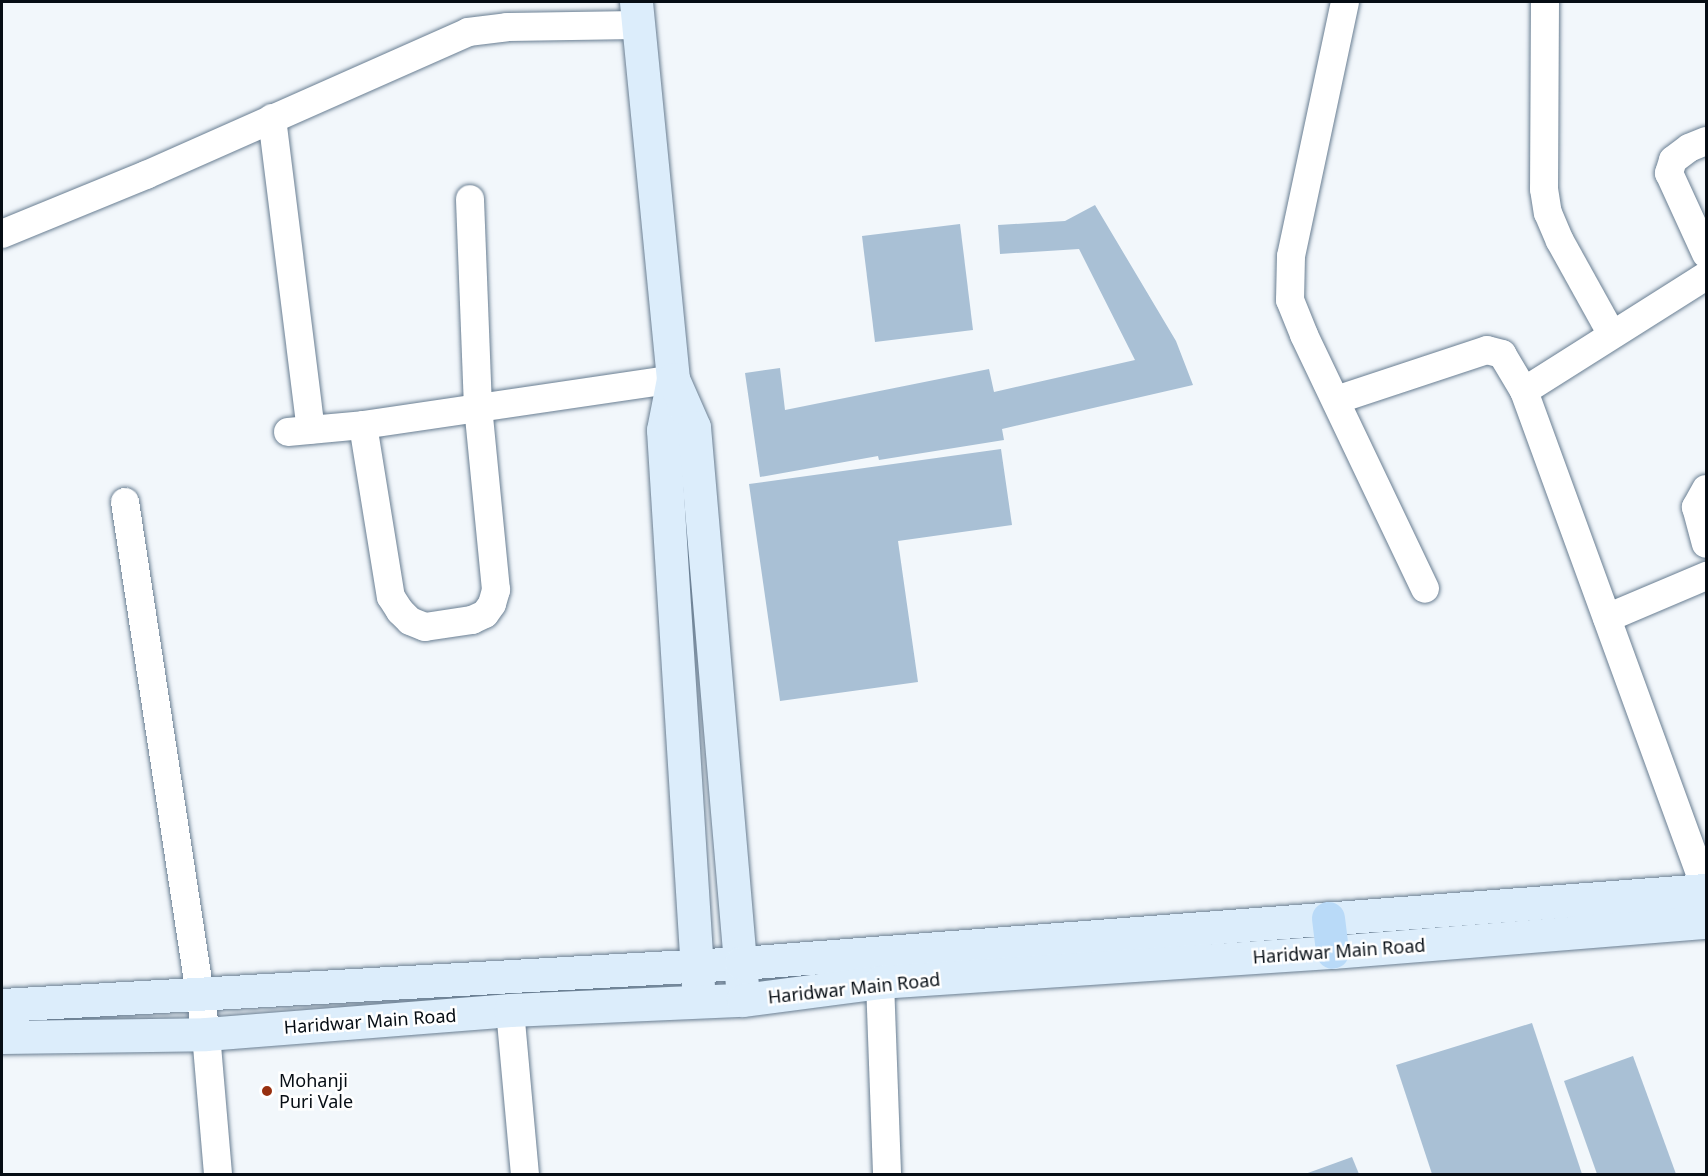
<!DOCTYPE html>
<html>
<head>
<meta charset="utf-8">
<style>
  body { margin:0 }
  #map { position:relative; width:1708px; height:1176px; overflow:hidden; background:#f2f7fb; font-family:"Noto Sans",sans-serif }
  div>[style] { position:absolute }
  .building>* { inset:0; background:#a9c0d5 }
  .roads { filter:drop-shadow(0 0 2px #697e92) drop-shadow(0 0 2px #697e92) }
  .minor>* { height:28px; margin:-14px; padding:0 14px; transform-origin:14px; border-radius:14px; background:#fff }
  .secondary>* { height:33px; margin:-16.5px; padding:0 16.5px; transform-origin:16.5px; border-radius:16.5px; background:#dcedfb }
  .primary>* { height:33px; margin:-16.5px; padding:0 16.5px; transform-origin:16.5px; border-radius:16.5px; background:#b9daf8 }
  .dots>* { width:16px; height:16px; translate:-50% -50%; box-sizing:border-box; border:3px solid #fff; border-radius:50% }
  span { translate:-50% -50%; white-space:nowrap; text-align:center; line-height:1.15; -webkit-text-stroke:5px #fff; paint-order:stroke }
  .street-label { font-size:18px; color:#060d14 }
  .poi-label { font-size:18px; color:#060d14 }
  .left { translate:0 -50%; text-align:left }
  .frame { position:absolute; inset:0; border:3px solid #060d14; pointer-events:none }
</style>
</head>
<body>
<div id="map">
  <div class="building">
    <i style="clip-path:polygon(1095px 205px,1176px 341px,1193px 385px,1002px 429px,1004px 440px,879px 460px,878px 456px,760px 477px,745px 373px,780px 368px,785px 410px,989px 369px,994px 392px,1135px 360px,1079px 249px,1000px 254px,998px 225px,1065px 221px)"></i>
    <i style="clip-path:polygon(960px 224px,973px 330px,875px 342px,862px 236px)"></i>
    <i style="clip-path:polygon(1001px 449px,1012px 525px,898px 541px,918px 682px,780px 701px,749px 484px)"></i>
    <i style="clip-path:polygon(1532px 1023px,1582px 1174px,1432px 1174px,1396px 1065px)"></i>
    <i style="clip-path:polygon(1633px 1056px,1676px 1174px,1597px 1174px,1564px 1081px)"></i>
    <i style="clip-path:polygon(1352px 1157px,1359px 1174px,1305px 1174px)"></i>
  </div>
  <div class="roads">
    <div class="minor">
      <i style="left:1345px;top:2px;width:260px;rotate:102deg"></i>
      <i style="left:1291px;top:256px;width:44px;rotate:91.3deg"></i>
      <i style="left:1290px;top:300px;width:38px;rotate:68deg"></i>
      <i style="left:1304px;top:335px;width:281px;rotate:64.5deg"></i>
      <i style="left:1545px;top:2px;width:187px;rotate:90.3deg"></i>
      <i style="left:1544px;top:189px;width:24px;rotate:81deg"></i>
      <i style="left:1548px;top:213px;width:30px;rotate:67deg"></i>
      <i style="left:1560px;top:241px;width:107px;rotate:61deg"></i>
      <i style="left:272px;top:118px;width:314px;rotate:82.9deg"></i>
      <i style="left:1706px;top:141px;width:18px;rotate:158deg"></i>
      <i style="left:1689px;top:148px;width:20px;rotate:143deg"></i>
      <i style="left:1673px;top:160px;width:14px;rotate:107deg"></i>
      <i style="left:1669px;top:173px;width:89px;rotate:65.4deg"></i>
      <i style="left:2px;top:234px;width:156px;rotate:-22.3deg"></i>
      <i style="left:146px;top:175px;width:352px;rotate:-23.9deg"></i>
      <i style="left:468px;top:32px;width:39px;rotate:-7deg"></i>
      <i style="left:507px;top:27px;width:131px;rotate:-0.9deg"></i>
      <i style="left:1524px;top:391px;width:215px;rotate:-32.3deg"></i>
      <i style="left:1336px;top:400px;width:159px;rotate:-18.3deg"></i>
      <i style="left:1487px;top:350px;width:16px;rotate:15deg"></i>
      <i style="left:1502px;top:354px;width:43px;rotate:59.3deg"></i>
      <i style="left:1524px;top:391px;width:531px;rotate:69.96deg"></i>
      <i style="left:363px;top:425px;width:174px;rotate:80.8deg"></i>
      <i style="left:391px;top:597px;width:17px;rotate:57deg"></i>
      <i style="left:400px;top:611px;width:14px;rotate:45deg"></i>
      <i style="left:410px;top:621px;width:16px;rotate:22deg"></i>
      <i style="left:425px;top:627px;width:48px;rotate:-8.5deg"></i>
      <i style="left:472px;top:620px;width:14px;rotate:-25deg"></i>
      <i style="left:485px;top:614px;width:12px;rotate:-55deg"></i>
      <i style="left:492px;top:604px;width:15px;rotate:-74deg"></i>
      <i style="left:496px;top:590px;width:183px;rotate:-95.6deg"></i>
      <i style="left:478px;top:408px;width:209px;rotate:-92.2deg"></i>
      <i style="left:288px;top:432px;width:75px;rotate:-5.3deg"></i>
      <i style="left:363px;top:425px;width:313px;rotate:-8.4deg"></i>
      <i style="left:1706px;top:489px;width:21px;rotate:119deg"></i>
      <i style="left:1696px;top:507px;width:38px;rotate:75deg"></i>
      <i style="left:125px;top:502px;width:538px;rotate:81.34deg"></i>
      <i style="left:206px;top:1034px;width:141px;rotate:85.1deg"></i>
      <i style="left:1607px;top:618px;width:108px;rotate:-23deg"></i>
      <i style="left:880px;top:982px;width:192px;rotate:87.9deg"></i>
      <i style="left:510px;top:1010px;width:165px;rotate:84.8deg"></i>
    </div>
    <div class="secondary">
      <i style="left:636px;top:2px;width:379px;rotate:84.4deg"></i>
      <i style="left:673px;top:379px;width:52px;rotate:101.1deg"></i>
      <i style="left:663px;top:430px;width:557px;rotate:86.4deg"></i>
      <i style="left:673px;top:379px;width:52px;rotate:66.4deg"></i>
      <i style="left:694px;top:427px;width:561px;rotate:85.09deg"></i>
      <i style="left:2px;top:1005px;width:740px;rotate:-3.25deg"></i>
      <i style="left:741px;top:963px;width:968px;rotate:-4.33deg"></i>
      <i style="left:2px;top:1037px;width:204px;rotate:-0.8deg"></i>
      <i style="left:206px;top:1034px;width:305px;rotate:-4.5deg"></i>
      <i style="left:510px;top:1010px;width:233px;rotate:-2.5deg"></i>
      <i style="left:743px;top:1000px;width:138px;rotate:-7.5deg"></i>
      <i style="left:880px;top:982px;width:453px;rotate:-3.8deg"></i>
      <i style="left:1332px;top:952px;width:375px;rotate:-4.6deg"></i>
    </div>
    <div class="primary">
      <i style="left:1328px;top:918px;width:34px;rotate:83deg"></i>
    </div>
  </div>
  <div class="dots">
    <i style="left:267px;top:1091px;background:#972f0f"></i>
  </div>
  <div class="street-label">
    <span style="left:1339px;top:951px;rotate:-4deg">Haridwar Main Road</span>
    <span style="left:854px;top:988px;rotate:-6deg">Haridwar Main Road</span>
    <span style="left:370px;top:1021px;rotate:-4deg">Haridwar Main Road</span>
  </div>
  <div class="poi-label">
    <span class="left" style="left:279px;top:1091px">Mohanji<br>Puri Vale</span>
  </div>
  <div class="frame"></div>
</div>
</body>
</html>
